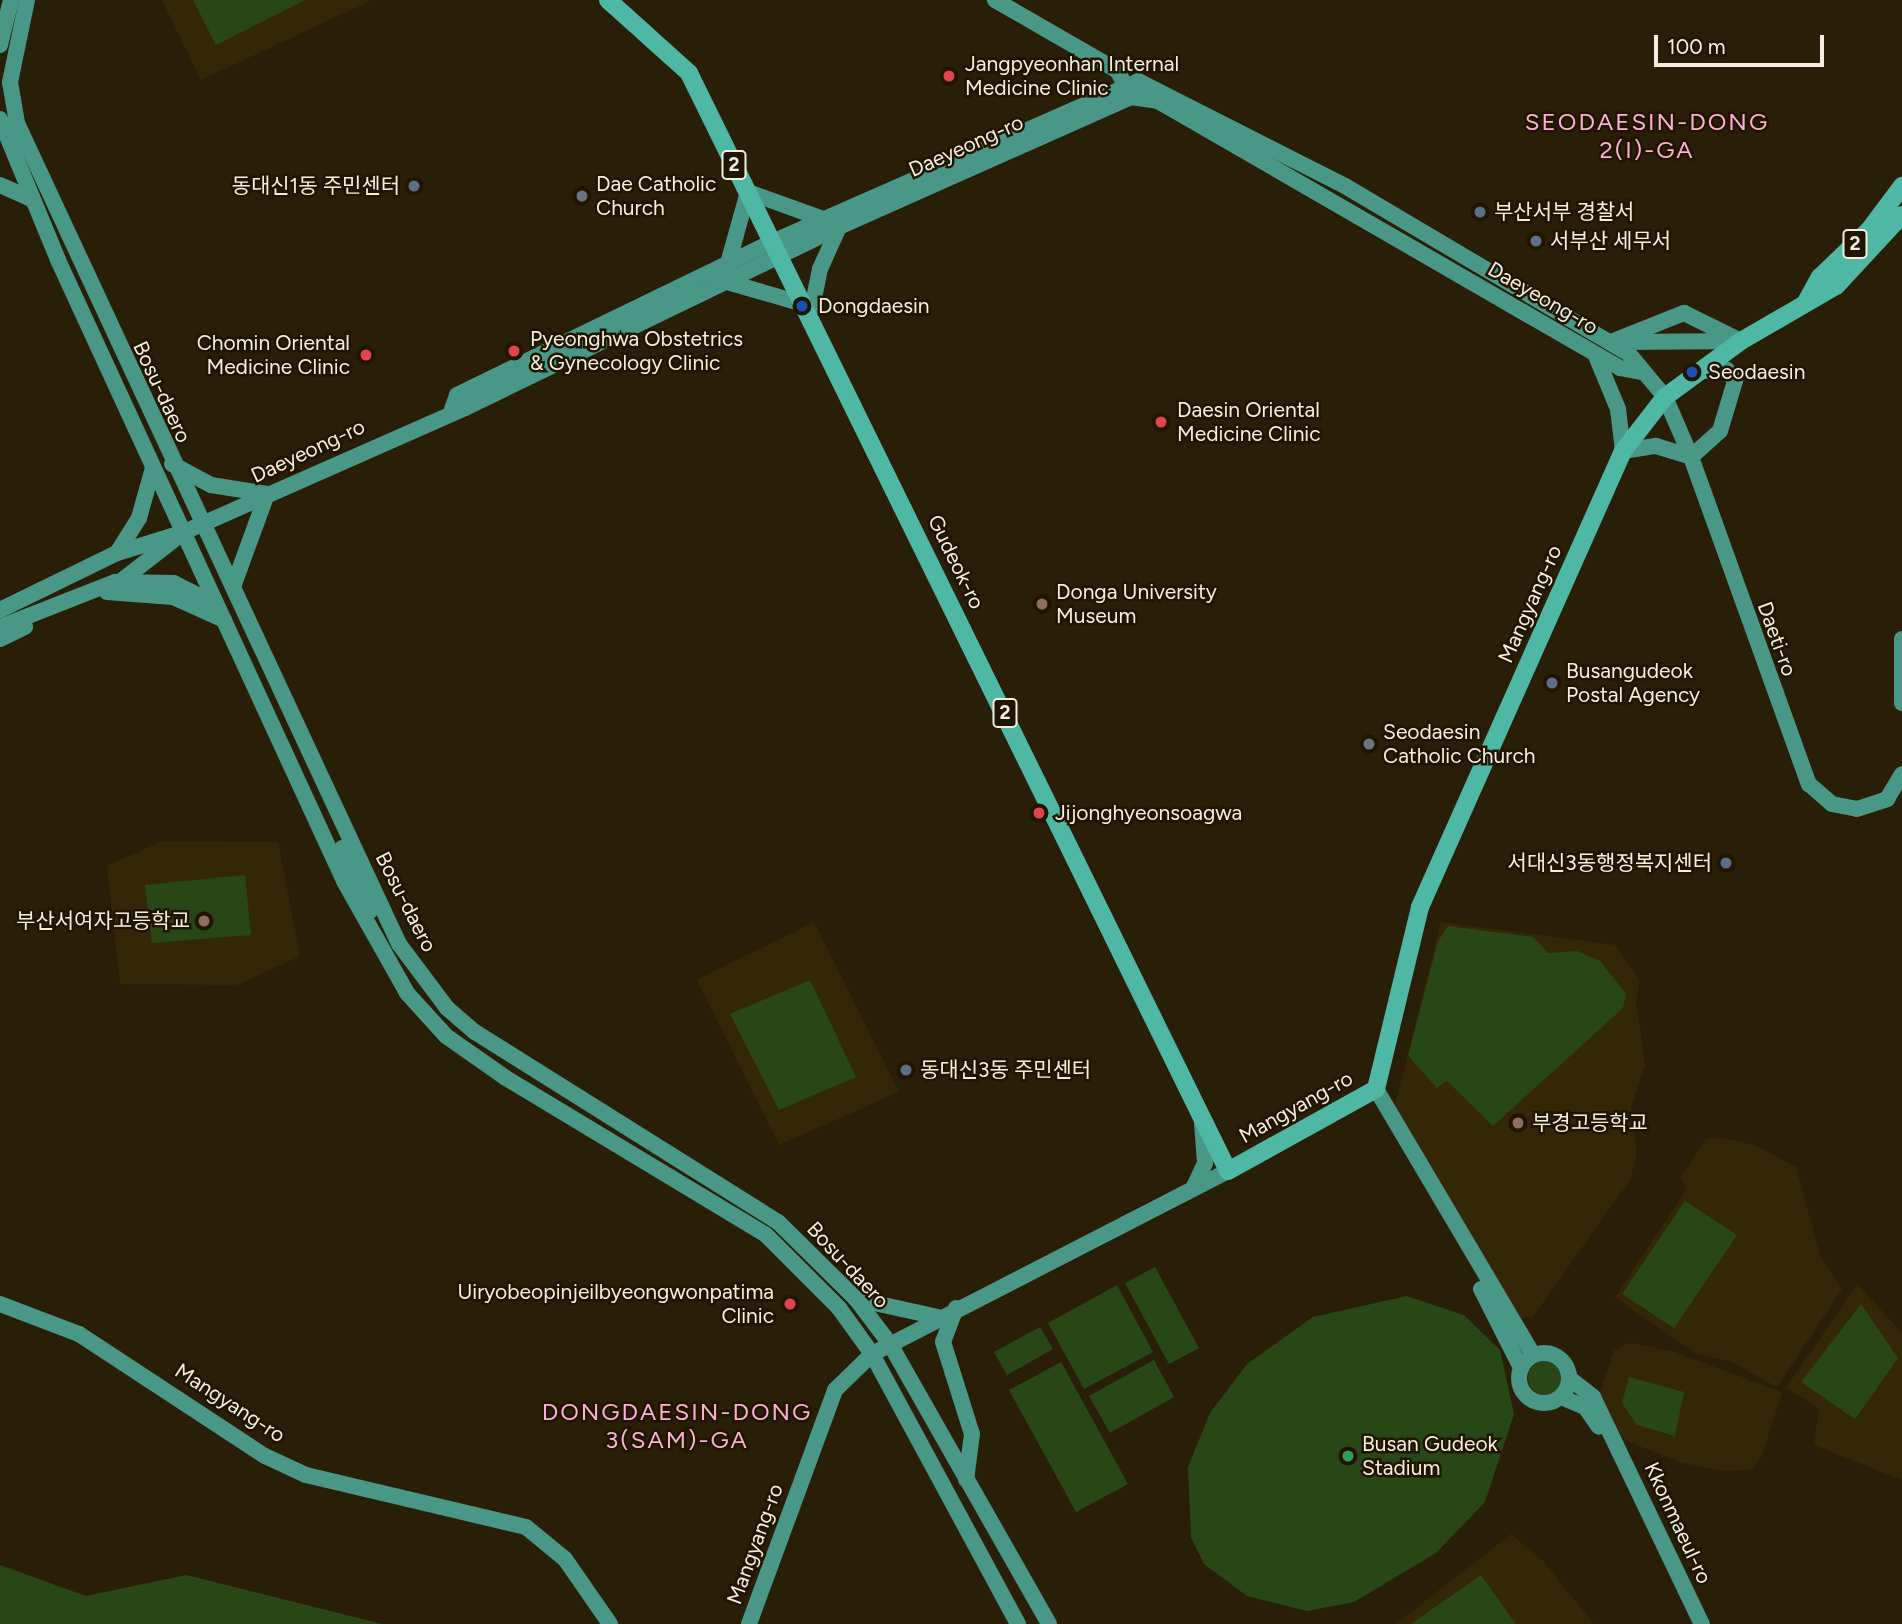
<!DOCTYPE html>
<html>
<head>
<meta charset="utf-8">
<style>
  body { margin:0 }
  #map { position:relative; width:1902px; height:1624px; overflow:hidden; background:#291f08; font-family:Figtree,"Noto Sans KR",sans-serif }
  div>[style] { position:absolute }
  .built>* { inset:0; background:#342708 }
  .green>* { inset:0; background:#294716 }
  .round { border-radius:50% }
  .secondary>* { height:16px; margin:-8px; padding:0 8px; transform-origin:8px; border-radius:8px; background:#489787 }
  .secondary>.ring { margin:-8px; padding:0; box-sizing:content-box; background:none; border:16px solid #489787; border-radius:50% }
  .primary>* { height:18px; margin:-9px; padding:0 9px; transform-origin:9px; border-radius:9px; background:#4eb8a4 }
  .dots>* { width:19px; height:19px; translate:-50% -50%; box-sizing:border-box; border:4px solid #1f1501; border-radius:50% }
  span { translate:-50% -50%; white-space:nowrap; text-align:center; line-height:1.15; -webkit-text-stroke:5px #1f1501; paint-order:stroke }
  .shield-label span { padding:2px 5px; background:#1f1501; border:2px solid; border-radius:5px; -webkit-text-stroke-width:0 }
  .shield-label { font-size:19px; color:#f5eee0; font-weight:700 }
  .poi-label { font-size:21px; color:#f5eee0 }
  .left { translate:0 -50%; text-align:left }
  .right { translate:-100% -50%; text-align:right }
  .street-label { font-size:21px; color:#f5eee0 }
  .quarter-label { font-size:24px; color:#fdb0d5; letter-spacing:2px }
  .scale { position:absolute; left:1654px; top:35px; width:170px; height:32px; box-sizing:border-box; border:4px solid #f5eee0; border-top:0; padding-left:9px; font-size:21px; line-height:24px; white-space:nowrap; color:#f5eee0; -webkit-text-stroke:5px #1f1501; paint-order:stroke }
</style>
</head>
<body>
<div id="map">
  <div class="built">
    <i style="clip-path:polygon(162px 0,372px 0,201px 80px)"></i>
    <i style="clip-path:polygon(162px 841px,278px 842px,300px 956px,237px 985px,120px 984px,107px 866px)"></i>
    <i style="clip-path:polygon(814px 922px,899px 1092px,779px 1145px,697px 980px)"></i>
    <i style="clip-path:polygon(1441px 922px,1615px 945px,1640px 980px,1636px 1001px,1645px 1064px,1631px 1108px,1637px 1152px,1630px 1180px,1532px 1318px,1515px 1317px,1395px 1106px)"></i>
    <i style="clip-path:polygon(1720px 1138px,1755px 1145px,1796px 1167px,1820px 1255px,1842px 1289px,1777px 1387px,1732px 1362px,1696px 1354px,1615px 1297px,1687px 1189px,1681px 1177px,1706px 1139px)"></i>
    <i style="clip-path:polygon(1857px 1284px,1902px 1333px,1902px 1480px,1814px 1445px,1819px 1408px,1786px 1388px)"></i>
    <i style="clip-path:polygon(1630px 1343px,1672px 1351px,1782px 1392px,1762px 1456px,1751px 1470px,1720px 1471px,1679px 1462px,1624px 1440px,1596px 1406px,1614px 1350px)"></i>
    <i style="clip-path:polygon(1511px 1534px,1543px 1561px,1594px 1624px,1396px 1624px)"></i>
  </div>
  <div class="green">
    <i style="clip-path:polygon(193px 0,305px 0,216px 45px)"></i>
    <i style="clip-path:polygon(245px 875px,251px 935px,152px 943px,145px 885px)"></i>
    <i style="clip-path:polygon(1448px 926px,1533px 937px,1548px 953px,1577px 951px,1600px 961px,1626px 994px,1623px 1008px,1493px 1126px,1447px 1081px,1437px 1088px,1408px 1056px,1438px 941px)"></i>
    <i style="clip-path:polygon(810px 980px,856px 1077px,779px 1110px,730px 1014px)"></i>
    <i style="clip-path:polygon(1685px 1201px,1737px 1235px,1674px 1328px,1622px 1294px)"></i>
    <i style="clip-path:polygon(1155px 1267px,1199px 1348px,1169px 1364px,1125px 1283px)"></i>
    <i style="clip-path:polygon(1117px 1285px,1153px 1352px,1084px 1389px,1048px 1323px)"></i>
    <i style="clip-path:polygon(1407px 1296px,1464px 1315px,1500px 1350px,1514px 1414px,1485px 1502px,1436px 1553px,1354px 1602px,1307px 1611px,1247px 1596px,1204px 1564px,1191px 1537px,1188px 1467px,1210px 1413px,1247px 1364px,1313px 1317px)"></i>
    <i style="clip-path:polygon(1861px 1304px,1898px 1358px,1855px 1419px,1801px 1382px)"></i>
    <i style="clip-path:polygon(1040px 1327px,1053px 1349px,1007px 1375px,994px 1352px)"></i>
    <i style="clip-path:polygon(1154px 1360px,1174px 1397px,1110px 1433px,1089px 1396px)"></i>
    <i class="round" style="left:1528px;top:1361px;width:34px;height:34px"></i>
    <i style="clip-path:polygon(1061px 1362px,1128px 1484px,1076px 1512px,1009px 1390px)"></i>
    <i style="clip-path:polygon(1629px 1377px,1684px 1392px,1675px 1436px,1637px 1425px,1622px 1403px)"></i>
    <i style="clip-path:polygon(0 1565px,86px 1596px,186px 1575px,382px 1624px,0 1624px)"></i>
    <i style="clip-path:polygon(1481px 1575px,1516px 1624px,1411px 1624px)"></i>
  </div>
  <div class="secondary">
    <i style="left:27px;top:0;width:84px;rotate:101.7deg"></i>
    <i style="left:10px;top:82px;width:42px;rotate:80.3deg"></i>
    <i style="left:17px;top:123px;width:906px;rotate:65.05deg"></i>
    <i style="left:399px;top:944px;width:80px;rotate:53.1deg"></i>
    <i style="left:447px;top:1008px;width:37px;rotate:41deg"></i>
    <i style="left:475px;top:1032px;width:358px;rotate:32.1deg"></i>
    <i style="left:778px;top:1222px;width:110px;rotate:44.6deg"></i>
    <i style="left:856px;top:1299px;width:56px;rotate:52.9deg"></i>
    <i style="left:890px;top:1344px;width:322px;rotate:60.4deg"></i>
    <i style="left:995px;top:0;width:142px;rotate:30deg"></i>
    <i style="left:1118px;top:71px;width:23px;rotate:65deg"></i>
    <i style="left:0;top:45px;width:46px;rotate:-76.3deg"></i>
    <i style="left:0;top:119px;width:152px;rotate:67.6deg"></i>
    <i style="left:58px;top:260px;width:684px;rotate:65.27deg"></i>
    <i style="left:344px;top:881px;width:129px;rotate:60.6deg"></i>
    <i style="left:407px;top:993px;width:58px;rotate:47.8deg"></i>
    <i style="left:446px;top:1036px;width:73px;rotate:35deg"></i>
    <i style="left:506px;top:1078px;width:302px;rotate:31.1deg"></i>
    <i style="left:765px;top:1234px;width:105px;rotate:45deg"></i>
    <i style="left:839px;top:1308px;width:57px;rotate:54.3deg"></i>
    <i style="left:872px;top:1354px;width:307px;rotate:61.6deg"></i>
    <i style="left:0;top:185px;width:34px;rotate:24deg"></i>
    <i style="left:727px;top:267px;width:78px;rotate:-74.4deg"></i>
    <i style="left:748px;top:192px;width:80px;rotate:19.8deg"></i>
    <i style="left:724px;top:281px;width:82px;rotate:16.2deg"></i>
    <i style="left:810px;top:318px;width:50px;rotate:-78.5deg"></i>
    <i style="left:820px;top:269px;width:46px;rotate:-65.7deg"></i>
    <i style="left:1611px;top:342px;width:79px;rotate:-21.7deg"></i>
    <i style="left:1684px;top:313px;width:64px;rotate:26.2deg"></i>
    <i style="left:1624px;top:342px;width:114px;rotate:-0.5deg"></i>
    <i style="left:1596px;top:356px;width:57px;rotate:67.5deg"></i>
    <i style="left:1618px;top:409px;width:42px;rotate:83.2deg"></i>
    <i style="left:1623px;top:451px;width:33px;rotate:-9deg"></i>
    <i style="left:1656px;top:446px;width:37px;rotate:17deg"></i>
    <i style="left:1691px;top:457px;width:39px;rotate:-42deg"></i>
    <i style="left:1720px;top:431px;width:52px;rotate:-73.3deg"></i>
    <i style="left:1735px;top:381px;width:14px;rotate:-126deg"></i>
    <i style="left:1727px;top:370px;width:26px;rotate:178deg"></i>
    <i style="left:452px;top:409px;width:15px;rotate:-70deg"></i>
    <i style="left:457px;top:395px;width:350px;rotate:-25.9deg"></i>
    <i style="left:772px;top:242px;width:400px;rotate:-23.7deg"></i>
    <i style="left:1138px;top:81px;width:232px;rotate:26.9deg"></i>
    <i style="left:1345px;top:186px;width:330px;rotate:30.6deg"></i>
    <i style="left:1629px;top:354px;width:56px;rotate:50.1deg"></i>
    <i style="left:1665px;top:397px;width:65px;rotate:66.6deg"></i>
    <i style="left:1691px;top:457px;width:348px;rotate:70.2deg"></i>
    <i style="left:1809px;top:784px;width:30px;rotate:41deg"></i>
    <i style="left:1832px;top:804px;width:25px;rotate:11deg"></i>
    <i style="left:1857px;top:809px;width:32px;rotate:-18deg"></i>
    <i style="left:1887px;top:799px;width:29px;rotate:-59deg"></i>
    <i style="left:172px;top:464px;width:44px;rotate:28.3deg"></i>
    <i style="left:211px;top:485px;width:57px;rotate:9.1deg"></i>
    <i style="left:267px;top:494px;width:99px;rotate:110.1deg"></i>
    <i style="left:117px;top:553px;width:41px;rotate:-57.8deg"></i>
    <i style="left:139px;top:518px;width:52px;rotate:-74.4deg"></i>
    <i style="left:121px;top:581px;width:68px;rotate:-37.9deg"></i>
    <i style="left:107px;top:592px;width:66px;rotate:4.3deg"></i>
    <i style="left:173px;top:597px;width:56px;rotate:24.3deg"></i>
    <i style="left:0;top:610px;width:130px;rotate:-26deg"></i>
    <i style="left:117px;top:553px;width:68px;rotate:-17.1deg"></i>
    <i style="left:182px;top:533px;width:309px;rotate:-23.8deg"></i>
    <i style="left:465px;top:408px;width:415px;rotate:-25.8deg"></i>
    <i style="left:839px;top:227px;width:320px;rotate:-24deg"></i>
    <i style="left:1131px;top:97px;width:27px;rotate:8deg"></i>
    <i style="left:1158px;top:101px;width:534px;rotate:30.02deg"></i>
    <i style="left:1620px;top:368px;width:21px;rotate:11deg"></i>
    <i style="left:0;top:627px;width:123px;rotate:-21.4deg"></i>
    <i style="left:115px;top:582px;width:59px;rotate:1deg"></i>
    <i style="left:174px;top:583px;width:46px;rotate:27.1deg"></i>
    <i style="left:0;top:639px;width:28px;rotate:-26deg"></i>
    <i style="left:1902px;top:639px;width:64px;rotate:90deg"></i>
    <i style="left:342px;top:848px;width:69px;rotate:66deg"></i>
    <i style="left:1376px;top:1089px;width:309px;rotate:59.4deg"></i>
    <i style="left:1193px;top:1189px;width:29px;rotate:-65deg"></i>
    <i style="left:1205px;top:1163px;width:40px;rotate:-94.3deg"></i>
    <i style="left:1481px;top:1289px;width:89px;rotate:63.1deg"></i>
    <i style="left:856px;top:1299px;width:84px;rotate:12.4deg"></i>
    <i style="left:0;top:1304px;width:85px;rotate:20.8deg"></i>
    <i style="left:79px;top:1334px;width:222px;rotate:33.3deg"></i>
    <i style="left:265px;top:1456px;width:45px;rotate:24.9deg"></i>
    <i style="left:306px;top:1475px;width:226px;rotate:13.3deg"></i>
    <i style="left:526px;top:1527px;width:50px;rotate:39.4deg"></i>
    <i style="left:565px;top:1559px;width:79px;rotate:55.3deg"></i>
    <i style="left:956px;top:1308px;width:36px;rotate:111deg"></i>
    <i style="left:943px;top:1342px;width:96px;rotate:72.5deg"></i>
    <i style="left:972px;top:1434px;width:46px;rotate:97.4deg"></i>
    <i class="ring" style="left:1519px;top:1353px;width:34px;height:34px"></i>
    <i style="left:1569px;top:1378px;width:31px;rotate:38deg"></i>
    <i style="left:1593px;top:1397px;width:252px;rotate:64.4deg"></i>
    <i style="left:1561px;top:1397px;width:26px;rotate:23deg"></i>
    <i style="left:1585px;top:1407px;width:24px;rotate:55deg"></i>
    <i style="left:749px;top:1624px;width:249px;rotate:-69.8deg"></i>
    <i style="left:835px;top:1390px;width:52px;rotate:-44.2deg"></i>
    <i style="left:872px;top:1354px;width:400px;rotate:-27.2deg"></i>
  </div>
  <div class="primary">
    <i style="left:608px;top:0;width:109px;rotate:42deg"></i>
    <i style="left:689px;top:73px;width:1223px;rotate:63.85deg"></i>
    <i style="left:1228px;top:1171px;width:169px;rotate:-29deg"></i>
    <i style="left:1376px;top:1089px;width:187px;rotate:-76.4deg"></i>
    <i style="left:1420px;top:907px;width:499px;rotate:-66deg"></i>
    <i style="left:1623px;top:451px;width:68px;rotate:-52.1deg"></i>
    <i style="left:1665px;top:397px;width:94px;rotate:-36.4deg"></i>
    <i style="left:1741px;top:341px;width:110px;rotate:-30.1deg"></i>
    <i style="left:1836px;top:286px;width:97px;rotate:-47.1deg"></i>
    <i style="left:1807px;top:300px;width:26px;rotate:-61deg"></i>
    <i style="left:1820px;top:277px;width:69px;rotate:-43.8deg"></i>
    <i style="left:1870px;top:229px;width:54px;rotate:-53.3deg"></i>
  </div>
  <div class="dots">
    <i style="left:949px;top:76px;background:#e0444e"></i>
    <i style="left:414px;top:186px;background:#5c6f8a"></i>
    <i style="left:582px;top:196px;background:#6b7280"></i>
    <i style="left:1480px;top:212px;background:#5c6f8a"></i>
    <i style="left:1536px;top:241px;background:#5c6f8a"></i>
    <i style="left:802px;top:306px;background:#1a4fb4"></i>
    <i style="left:514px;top:351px;background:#e0444e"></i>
    <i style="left:366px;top:355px;background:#e0444e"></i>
    <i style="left:1692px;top:372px;background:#1a4fb4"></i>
    <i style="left:1161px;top:422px;background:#e0444e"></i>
    <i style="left:1042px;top:604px;background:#8d6e63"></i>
    <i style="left:1552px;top:683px;background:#5c6f8a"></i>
    <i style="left:1369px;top:744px;background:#6b7280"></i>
    <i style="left:1039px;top:813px;background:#e0444e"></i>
    <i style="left:1726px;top:863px;background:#5c6f8a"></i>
    <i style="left:204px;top:921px;background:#8d6e63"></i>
    <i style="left:906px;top:1070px;background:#5c6f8a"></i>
    <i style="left:1518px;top:1123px;background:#8d6e63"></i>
    <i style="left:790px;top:1304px;background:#e0444e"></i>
    <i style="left:1348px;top:1456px;background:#2e9e5b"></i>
  </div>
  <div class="shield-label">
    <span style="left:734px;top:165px">2</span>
    <span style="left:1855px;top:244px">2</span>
    <span style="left:1005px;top:713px">2</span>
  </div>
  <div class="poi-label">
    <span class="left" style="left:965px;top:76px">Jangpyeonhan Internal<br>Medicine Clinic</span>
    <span class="left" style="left:596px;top:196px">Dae Catholic<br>Church</span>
    <span class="right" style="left:400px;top:186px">동대신1동 주민센터</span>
    <span class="left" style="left:1494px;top:212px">부산서부 경찰서</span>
    <span class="left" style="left:1550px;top:241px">서부산 세무서</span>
    <span class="left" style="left:818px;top:306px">Dongdaesin</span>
    <span class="left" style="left:530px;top:351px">Pyeonghwa Obstetrics<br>&amp; Gynecology Clinic</span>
    <span class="right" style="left:350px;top:355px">Chomin Oriental<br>Medicine Clinic</span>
    <span class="left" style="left:1708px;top:372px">Seodaesin</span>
    <span class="left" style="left:1177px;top:422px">Daesin Oriental<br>Medicine Clinic</span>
    <span class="left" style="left:1056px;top:604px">Donga University<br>Museum</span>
    <span class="left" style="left:1566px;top:683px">Busangudeok<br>Postal Agency</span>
    <span class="left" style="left:1383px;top:744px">Seodaesin<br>Catholic Church</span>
    <span class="left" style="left:1055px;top:813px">Jijonghyeonsoagwa</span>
    <span class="right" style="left:1712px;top:863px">서대신3동행정복지센터</span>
    <span class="right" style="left:190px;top:921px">부산서여자고등학교</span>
    <span class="left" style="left:920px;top:1070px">동대신3동 주민센터</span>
    <span class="left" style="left:1532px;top:1123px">부경고등학교</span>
    <span class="right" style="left:774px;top:1304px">Uiryobeopinjeilbyeongwonpatima<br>Clinic</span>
    <span class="left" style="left:1362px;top:1456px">Busan Gudeok<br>Stadium</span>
  </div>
  <div class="street-label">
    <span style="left:966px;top:146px;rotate:-24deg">Daeyeong-ro</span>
    <span style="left:1543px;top:298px;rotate:30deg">Daeyeong-ro</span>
    <span style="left:162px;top:392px;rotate:65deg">Bosu-daero</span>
    <span style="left:308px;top:451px;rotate:-25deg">Daeyeong-ro</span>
    <span style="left:956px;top:562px;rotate:64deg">Gudeok-ro</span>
    <span style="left:1530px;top:604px;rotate:-66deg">Mangyang-ro</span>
    <span style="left:1777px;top:639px;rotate:70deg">Daeti-ro</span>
    <span style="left:406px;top:902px;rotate:63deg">Bosu-daero</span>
    <span style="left:1296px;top:1107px;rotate:-29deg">Mangyang-ro</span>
    <span style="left:848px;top:1265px;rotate:47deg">Bosu-daero</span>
    <span style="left:230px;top:1403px;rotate:33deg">Mangyang-ro</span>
    <span style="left:1678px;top:1523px;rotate:65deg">Kkonmaeul-ro</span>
    <span style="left:755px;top:1544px;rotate:-70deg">Mangyang-ro</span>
  </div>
  <div class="quarter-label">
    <span style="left:1647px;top:136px">SEODAESIN-DONG<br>2(I)-GA</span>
    <span style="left:677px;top:1426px">DONGDAESIN-DONG<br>3(SAM)-GA</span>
  </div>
  <div class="scale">100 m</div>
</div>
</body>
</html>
